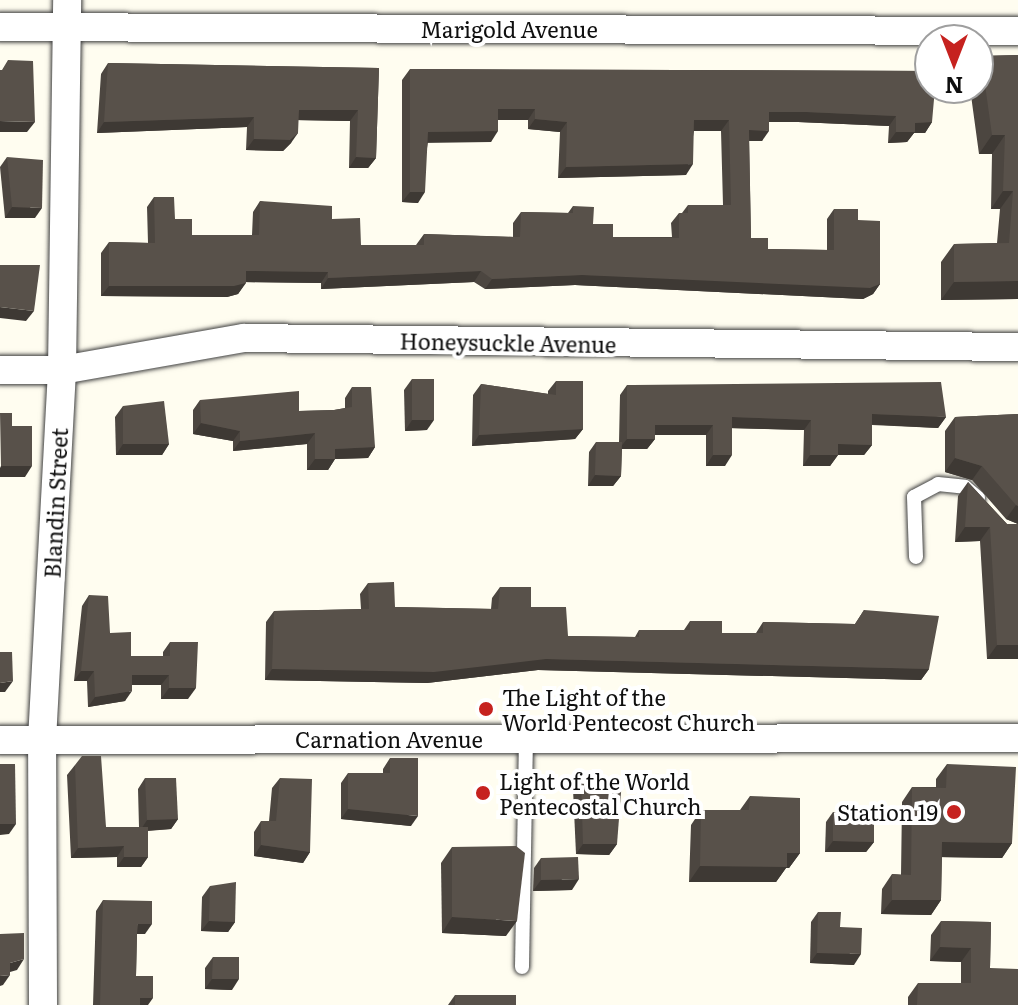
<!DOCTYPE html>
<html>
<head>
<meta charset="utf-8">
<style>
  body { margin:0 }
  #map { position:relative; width:1018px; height:1005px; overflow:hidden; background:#fffdf0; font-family:Literata,serif }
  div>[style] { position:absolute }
  .roads { filter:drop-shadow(0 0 2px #424242) drop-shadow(0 0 2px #424242) }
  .lane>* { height:14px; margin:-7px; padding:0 7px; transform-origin:7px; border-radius:7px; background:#fff }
  .street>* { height:28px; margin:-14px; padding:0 14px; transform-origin:14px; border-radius:14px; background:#fff }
  .wall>* { inset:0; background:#4c4640 }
  .shaded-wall>* { inset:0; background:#3e3934 }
  .building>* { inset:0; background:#58514a }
  .dots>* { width:22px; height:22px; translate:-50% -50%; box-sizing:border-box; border:4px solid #fff; border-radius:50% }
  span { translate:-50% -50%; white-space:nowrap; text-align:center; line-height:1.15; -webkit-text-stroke:8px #fff; paint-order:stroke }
  .street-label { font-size:22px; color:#0f0f0f }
  .poi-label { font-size:22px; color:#0f0f0f }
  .left { translate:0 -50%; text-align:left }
  .right { translate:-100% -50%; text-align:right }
  .north { position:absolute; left:914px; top:24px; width:80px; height:80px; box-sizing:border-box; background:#fff; border:2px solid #9f9f9f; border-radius:50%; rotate:180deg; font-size:22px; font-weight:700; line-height:32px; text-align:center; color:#0f0f0f }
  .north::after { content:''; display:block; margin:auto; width:28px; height:36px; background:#c6221f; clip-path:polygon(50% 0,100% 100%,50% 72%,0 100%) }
</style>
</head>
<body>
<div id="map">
  <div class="roads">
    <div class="lane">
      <i style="left:916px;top:557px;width:60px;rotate:-91.9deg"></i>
      <i style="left:914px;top:497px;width:27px;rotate:-28deg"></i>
      <i style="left:938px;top:484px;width:27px;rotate:6deg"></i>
      <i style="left:965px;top:487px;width:17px;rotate:40deg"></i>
      <i style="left:522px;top:967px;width:228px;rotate:-89deg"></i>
    </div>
    <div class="street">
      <i style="left:0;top:27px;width:1018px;rotate:0.23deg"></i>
      <i style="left:0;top:370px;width:62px"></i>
      <i style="left:62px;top:370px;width:185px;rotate:-10deg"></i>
      <i style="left:244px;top:338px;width:774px;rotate:0.67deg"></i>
      <i style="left:0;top:740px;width:1018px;rotate:-0.11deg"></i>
      <i style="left:43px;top:1005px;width:265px;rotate:-90.2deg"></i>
      <i style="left:42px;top:740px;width:371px;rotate:-86.9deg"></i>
      <i style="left:62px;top:370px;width:370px;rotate:-89.2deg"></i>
    </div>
  </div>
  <div class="wall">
    <i style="clip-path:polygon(1018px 55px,1018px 299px,941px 300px,941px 262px,954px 244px,997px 243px,1000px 209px,991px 209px,992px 154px,979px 154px,970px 88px,978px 88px,978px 60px,981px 56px)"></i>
    <i style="clip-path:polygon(108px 63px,379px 68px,376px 158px,368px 168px,349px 168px,350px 121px,298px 120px,291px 143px,283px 151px,246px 150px,247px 127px,97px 133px,101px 74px)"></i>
    <i style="clip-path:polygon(410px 69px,930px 71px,932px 122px,925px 133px,914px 133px,907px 142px,888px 143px,889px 126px,798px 122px,769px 122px,762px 141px,749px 141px,751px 238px,768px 249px,827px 250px,827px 219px,834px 209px,858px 220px,880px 284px,873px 294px,863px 299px,575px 285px,485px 289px,474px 282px,321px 289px,321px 283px,246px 282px,238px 294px,227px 297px,101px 296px,101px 253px,109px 242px,148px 243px,147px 207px,154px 197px,175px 219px,192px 235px,252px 235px,253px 212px,260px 201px,332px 219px,361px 245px,416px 245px,424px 234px,513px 237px,513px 223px,521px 212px,568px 213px,573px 206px,593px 224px,613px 237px,672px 237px,671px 223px,679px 213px,682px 213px,688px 205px,723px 205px,721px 131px,694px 131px,686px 175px,558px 178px,560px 132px,528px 129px,528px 120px,498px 120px,491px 142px,428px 142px,418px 203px,402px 202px,402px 80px)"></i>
    <i style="clip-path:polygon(7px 157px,35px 218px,5px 218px,0 167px)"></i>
    <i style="clip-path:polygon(412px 379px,427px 430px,405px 431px,404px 390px)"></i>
    <i style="clip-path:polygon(556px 381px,583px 429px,575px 439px,472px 446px,473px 395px,481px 384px,548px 394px,548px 391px)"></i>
    <i style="clip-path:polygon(627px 385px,946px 417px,938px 428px,872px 425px,872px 445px,864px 455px,838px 455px,830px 466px,803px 466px,804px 430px,732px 428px,725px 466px,706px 466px,706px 435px,655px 435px,655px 439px,647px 449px,622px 449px,621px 476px,613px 486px,588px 486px,589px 452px,596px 442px,619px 442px,620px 395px)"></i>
    <i style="clip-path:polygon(352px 387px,375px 447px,368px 458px,335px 459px,328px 470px,307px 470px,307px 444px,233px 451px,233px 441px,193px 434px,193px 410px,200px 400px,299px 411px,334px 410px,345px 408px,345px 398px)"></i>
    <i style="clip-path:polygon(123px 406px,169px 444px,162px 455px,116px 455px,115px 417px)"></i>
    <i style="clip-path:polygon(1018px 414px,1018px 659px,987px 659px,980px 541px,955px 542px,958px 496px,968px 482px,1007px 524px,1018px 524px,1006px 519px,972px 480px,945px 472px,945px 431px,955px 417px)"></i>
    <i style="clip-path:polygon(368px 583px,395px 607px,491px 609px,492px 598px,500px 587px,531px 607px,568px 636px,635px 637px,639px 630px,684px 630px,690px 621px,722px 633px,756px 633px,763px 622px,855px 624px,864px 610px,929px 669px,921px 680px,538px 670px,427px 683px,265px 680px,266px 622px,274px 611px,361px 609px,360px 594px)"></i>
    <i style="clip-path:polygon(89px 595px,110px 633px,131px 656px,163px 656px,163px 652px,170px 642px,188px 699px,161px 699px,161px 685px,132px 685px,125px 701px,88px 707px,87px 681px,74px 681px,82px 606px)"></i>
    <i style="clip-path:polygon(390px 758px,411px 826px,341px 819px,341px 783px,348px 773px,383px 773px,383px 769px)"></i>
    <i style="clip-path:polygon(947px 764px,1012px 843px,1002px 858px,942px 857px,941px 900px,931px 915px,881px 914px,882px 889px,892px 874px,901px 875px,902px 802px,912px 787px,936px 787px,936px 779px)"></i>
    <i style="clip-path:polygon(75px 765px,106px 827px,139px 827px,138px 789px,145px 778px,178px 819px,171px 829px,148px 831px,148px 857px,141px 867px,117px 867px,117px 857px,71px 858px,67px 775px)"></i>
    <i style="clip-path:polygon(280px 778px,310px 852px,303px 863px,254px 856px,254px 832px,261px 821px,269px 821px,272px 788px)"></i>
    <i style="clip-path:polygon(581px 779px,617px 844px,609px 855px,576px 854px,573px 789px)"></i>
    <i style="clip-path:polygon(750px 796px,800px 853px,789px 868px,786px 868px,776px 882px,689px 882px,691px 825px,701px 810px,740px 810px)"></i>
    <i style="clip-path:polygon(833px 812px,874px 842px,866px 852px,825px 852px,826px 822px)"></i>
    <i style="clip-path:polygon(452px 847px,506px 936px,442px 933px,441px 863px)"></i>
    <i style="clip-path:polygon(541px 858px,572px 890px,533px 891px,534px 868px)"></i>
    <i style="clip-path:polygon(210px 886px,235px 922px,228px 932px,201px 931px,202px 897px)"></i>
    <i style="clip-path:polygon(103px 900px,145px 934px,137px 934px,136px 976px,148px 1005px,93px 1005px,96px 911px)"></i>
    <i style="clip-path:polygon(818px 912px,840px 927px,854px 965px,810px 963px,811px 922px)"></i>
    <i style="clip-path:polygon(941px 921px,991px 922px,990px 968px,1018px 1005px,908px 1005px,908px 997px,918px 983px,961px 983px,961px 962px,930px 961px,931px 935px)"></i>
    <i style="clip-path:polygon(213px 957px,232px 990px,205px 989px,205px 968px)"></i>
    <i style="clip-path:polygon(455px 995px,516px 1005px,448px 1005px)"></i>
  </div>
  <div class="shaded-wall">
    <i style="clip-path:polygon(498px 109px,535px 109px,528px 120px,491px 120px)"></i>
    <i style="clip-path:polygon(299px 110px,358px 110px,350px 121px,291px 120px)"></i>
    <i style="clip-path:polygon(769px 112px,806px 112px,896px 116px,889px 126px,798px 122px,762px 122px)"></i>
    <i style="clip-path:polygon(254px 117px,247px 127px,97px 133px,104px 122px)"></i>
    <i style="clip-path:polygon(535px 119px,567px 122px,560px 132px,528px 129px)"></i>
    <i style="clip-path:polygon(694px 120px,729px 120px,721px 131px,687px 131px)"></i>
    <i style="clip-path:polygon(0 121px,35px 122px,27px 132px,0 132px)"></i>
    <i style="clip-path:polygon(932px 122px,925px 133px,914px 133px,907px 142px,888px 143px,896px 132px,915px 123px)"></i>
    <i style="clip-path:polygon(749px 130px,769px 131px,762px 141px,742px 141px)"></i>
    <i style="clip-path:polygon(498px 131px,491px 142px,421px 143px,428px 132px)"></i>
    <i style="clip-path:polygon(298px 133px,291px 143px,283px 151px,246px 150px,254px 139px)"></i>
    <i style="clip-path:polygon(992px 135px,1005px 135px,992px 154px,979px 154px)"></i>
    <i style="clip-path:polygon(356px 157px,376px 158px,368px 168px,349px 168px)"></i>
    <i style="clip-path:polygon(693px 164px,686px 175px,558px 178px,566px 167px)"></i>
    <i style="clip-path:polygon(1003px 191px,1013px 191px,1000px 209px,991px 209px)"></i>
    <i style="clip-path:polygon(410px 192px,425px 192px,418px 203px,402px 202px)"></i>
    <i style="clip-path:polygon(12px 207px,42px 208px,35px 218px,5px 218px)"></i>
    <i style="clip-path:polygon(246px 271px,328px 272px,321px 283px,238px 282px)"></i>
    <i style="clip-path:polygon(481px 271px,474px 282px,321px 289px,328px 278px)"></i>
    <i style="clip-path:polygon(582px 275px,880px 284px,873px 294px,863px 299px,575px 285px,485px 289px,492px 279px)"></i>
    <i style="clip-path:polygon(1018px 281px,1018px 299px,941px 300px,954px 282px)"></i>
    <i style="clip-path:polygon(246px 283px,238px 294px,227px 297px,101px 296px,109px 286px)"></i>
    <i style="clip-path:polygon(0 307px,34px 311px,26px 321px,0 318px)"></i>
    <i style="clip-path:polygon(872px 414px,946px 417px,938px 428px,865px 424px)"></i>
    <i style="clip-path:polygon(732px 417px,811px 420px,804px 430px,725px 428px)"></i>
    <i style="clip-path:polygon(412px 420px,434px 420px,427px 430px,405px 431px)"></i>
    <i style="clip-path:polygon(201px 423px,240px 431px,233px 441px,193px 434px)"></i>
    <i style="clip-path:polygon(655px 425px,713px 425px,706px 435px,647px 435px)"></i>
    <i style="clip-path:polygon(583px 429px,575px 439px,472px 446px,479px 435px)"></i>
    <i style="clip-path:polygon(315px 433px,307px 444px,233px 451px,240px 441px)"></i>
    <i style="clip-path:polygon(627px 439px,655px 439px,647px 449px,619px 449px)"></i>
    <i style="clip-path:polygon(123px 444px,169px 444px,162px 455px,116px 455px)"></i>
    <i style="clip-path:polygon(838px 444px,872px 445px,864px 455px,830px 455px)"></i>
    <i style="clip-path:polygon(375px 447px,368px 458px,335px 459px,328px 470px,307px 470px,315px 459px,335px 449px)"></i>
    <i style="clip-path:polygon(713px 455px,732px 455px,725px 466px,706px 466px)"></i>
    <i style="clip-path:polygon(810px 455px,838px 455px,830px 466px,803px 466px)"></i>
    <i style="clip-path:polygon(955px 458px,982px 466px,972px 480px,945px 472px)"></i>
    <i style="clip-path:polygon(1px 466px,32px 466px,25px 477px,0 477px,0 468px)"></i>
    <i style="clip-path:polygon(595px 475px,621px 476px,613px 486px,588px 486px)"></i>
    <i style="clip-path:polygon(1016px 505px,1018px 506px,1018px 524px,1006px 519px)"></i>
    <i style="clip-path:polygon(965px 527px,990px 527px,980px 541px,955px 542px)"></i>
    <i style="clip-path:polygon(997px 645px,1018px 645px,1018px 659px,987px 659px)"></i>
    <i style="clip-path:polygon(546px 659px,929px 669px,921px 680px,538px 670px,427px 683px,265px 680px,272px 669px)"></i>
    <i style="clip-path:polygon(81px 671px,94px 671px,87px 681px,74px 681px)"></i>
    <i style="clip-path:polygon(132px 675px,169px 675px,161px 685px,125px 685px)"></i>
    <i style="clip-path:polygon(13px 681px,5px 692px,0 692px,0 683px)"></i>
    <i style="clip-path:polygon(169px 688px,196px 688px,188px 699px,161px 699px)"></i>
    <i style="clip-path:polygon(132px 691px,125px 701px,88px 707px,95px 697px)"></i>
    <i style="clip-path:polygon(348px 809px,418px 816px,411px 826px,341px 819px)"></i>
    <i style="clip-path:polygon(178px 819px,171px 829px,140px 831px,147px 820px)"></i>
    <i style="clip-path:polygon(0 824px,16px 824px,9px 834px,0 835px)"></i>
    <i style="clip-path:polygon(833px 841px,874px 842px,866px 852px,825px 852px)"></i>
    <i style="clip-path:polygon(942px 842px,1012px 843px,1002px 858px,932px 857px)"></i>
    <i style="clip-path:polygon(583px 844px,617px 844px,609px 855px,576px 854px)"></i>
    <i style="clip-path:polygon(261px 845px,310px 852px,303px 863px,254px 856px)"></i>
    <i style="clip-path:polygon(124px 846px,117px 857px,71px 858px,78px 848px)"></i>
    <i style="clip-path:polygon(787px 853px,800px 853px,789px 868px,786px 868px,776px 882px,689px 882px,700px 866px)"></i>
    <i style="clip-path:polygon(124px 857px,148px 857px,141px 867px,117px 867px)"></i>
    <i style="clip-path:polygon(579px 879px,572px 890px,533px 891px,541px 880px)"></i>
    <i style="clip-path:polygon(892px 900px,941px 900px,931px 915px,881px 914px)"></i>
    <i style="clip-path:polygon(452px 917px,517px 921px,506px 936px,442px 933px)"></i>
    <i style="clip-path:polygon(209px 921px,235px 922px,228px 932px,201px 931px)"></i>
    <i style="clip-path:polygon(138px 924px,152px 924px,145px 934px,131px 934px)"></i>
    <i style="clip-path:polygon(940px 947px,971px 948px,961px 962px,930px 961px)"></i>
    <i style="clip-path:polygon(817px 953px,861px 954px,854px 965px,810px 963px)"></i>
    <i style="clip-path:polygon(24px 959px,17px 970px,3px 974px,10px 963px)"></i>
    <i style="clip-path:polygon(10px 975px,3px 985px,0 986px,0 976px)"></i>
    <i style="clip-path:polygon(212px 979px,239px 979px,232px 990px,205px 989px)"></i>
    <i style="clip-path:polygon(140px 998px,153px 998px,148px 1005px,135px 1005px)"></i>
  </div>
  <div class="building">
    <i style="clip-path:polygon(1018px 55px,1018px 281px,954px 282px,954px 244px,1009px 243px,1013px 191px,1003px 191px,1005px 135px,992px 135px,981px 56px)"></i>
    <i style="clip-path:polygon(8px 60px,33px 61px,35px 122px,0 121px,0 70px,2px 70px)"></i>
    <i style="clip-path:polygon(108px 63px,379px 68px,376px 158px,356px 157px,358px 110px,299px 110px,298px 133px,290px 140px,254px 139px,254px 117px,104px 122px)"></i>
    <i style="clip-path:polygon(410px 69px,930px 71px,930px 88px,935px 88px,932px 122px,915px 123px,915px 132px,896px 132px,896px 116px,806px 112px,769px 112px,769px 131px,749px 130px,751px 238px,768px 238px,768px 249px,834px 250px,834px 209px,858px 209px,858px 220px,880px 221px,880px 284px,870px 288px,582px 275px,492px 279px,481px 271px,328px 278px,328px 272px,246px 271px,246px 283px,234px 286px,109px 286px,109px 242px,155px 243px,154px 197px,174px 197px,175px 219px,192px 219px,192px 235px,259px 235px,260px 201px,332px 206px,332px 219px,360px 218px,361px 245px,424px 245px,424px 234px,520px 237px,521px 212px,573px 213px,573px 206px,594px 207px,593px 224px,613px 224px,613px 237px,679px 238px,679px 213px,688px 213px,688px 205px,731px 205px,729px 120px,694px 120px,693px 164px,566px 167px,567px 122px,535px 119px,535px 109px,498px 109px,498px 131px,428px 132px,425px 192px,410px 192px)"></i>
    <i style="clip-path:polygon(7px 157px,43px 160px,42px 208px,12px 207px)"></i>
    <i style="clip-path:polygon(0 265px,40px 265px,34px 311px,0 307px)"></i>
    <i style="clip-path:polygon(412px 379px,434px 379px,434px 420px,412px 420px)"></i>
    <i style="clip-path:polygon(556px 381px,583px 381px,583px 429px,479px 435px,481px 384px,556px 395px)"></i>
    <i style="clip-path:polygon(941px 382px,946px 417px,872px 414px,872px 445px,838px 444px,838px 455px,810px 455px,811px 420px,732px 417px,732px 455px,713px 455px,713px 425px,655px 425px,655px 439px,627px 439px,627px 385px)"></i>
    <i style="clip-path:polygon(352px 387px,371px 387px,375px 447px,335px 449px,335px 459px,315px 459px,315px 433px,240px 441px,240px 431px,201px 423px,200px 400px,299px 391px,299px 411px,334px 410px,352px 407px)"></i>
    <i style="clip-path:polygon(164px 401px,169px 444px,123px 444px,123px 406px)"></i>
    <i style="clip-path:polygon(0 413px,12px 413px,12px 426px,32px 426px,32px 466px,1px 466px)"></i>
    <i style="clip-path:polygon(1018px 414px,1018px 506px,1016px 505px,982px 466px,955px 458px,955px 417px)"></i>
    <i style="clip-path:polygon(596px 442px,622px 442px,621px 476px,595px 475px)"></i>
    <i style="clip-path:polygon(968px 482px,1007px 524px,1018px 524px,1018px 645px,997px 645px,990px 527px,965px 527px)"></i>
    <i style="clip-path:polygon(394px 582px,395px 607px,498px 609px,500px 587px,531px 587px,531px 607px,566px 607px,568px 636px,639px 637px,639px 630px,690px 630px,690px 621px,722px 621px,722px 633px,763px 633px,763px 622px,855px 624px,864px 610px,939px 616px,929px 669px,546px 659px,434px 672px,272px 669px,274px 611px,369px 609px,368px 583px)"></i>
    <i style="clip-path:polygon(89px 595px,108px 596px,110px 633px,131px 632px,131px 656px,170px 656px,170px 642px,198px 642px,196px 688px,169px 688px,169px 675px,132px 675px,132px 691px,95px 697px,94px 671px,81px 671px)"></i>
    <i style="clip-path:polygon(0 652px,12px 652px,13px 681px,0 683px)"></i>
    <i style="clip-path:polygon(82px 756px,101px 756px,106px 827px,148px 827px,148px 857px,124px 857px,124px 846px,78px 848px,75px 765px)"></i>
    <i style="clip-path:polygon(390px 758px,418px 758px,418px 816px,348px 809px,348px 773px,390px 773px)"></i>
    <i style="clip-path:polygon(0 764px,15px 764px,16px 824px,0 824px)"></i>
    <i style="clip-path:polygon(947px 764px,1016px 767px,1012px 843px,942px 842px,941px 900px,892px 900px,892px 874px,911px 875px,912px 787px,946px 788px)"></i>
    <i style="clip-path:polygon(145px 778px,176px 778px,178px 819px,147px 820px)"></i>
    <i style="clip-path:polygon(280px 778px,312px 779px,310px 852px,261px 845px,261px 821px,276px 821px)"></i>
    <i style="clip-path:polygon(581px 779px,622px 780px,617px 844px,583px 844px)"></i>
    <i style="clip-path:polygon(750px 796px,800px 798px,800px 853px,787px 853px,787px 867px,700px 866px,701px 810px,749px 810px)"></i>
    <i style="clip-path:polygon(833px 812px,874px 812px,874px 842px,833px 841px)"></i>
    <i style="clip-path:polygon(516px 846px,525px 853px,517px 921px,452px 917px,452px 847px)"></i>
    <i style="clip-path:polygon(578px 857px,579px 879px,541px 880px,541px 858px)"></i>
    <i style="clip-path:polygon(236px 882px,235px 922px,209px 921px,210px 886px)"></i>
    <i style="clip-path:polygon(103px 900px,152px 901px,152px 924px,138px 924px,137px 933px,136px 976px,153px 976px,153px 998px,140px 998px,140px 1005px,100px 1005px)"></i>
    <i style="clip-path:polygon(818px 912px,841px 912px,840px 927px,862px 928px,861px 954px,817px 953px)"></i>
    <i style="clip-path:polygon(941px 921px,991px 922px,990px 968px,1018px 969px,1018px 1005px,917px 1005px,918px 983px,971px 983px,971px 948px,940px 947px)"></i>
    <i style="clip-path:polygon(24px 933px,24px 959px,10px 963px,10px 975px,0 976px,0 934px)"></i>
    <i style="clip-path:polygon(213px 957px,239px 957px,239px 979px,212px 979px)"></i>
    <i style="clip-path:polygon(455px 995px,516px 995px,516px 1005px,455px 1005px)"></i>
  </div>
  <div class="dots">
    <i style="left:486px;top:709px;background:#c6221f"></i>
    <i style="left:483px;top:793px;background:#c6221f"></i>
    <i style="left:954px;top:812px;background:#c6221f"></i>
  </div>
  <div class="street-label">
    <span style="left:509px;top:29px">Marigold Avenue</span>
    <span style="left:508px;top:342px;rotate:1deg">Honeysuckle Avenue</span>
    <span style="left:55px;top:503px;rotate:-87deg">Blandin Street</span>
    <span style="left:389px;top:739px">Carnation Avenue</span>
  </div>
  <div class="poi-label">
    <span class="left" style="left:502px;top:709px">The Light of the<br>World Pentecost Church</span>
    <span class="left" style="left:499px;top:793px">Light of the World<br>Pentecostal Church</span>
    <span class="right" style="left:938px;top:812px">Station 19</span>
  </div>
  <div class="north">N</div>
</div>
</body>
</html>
